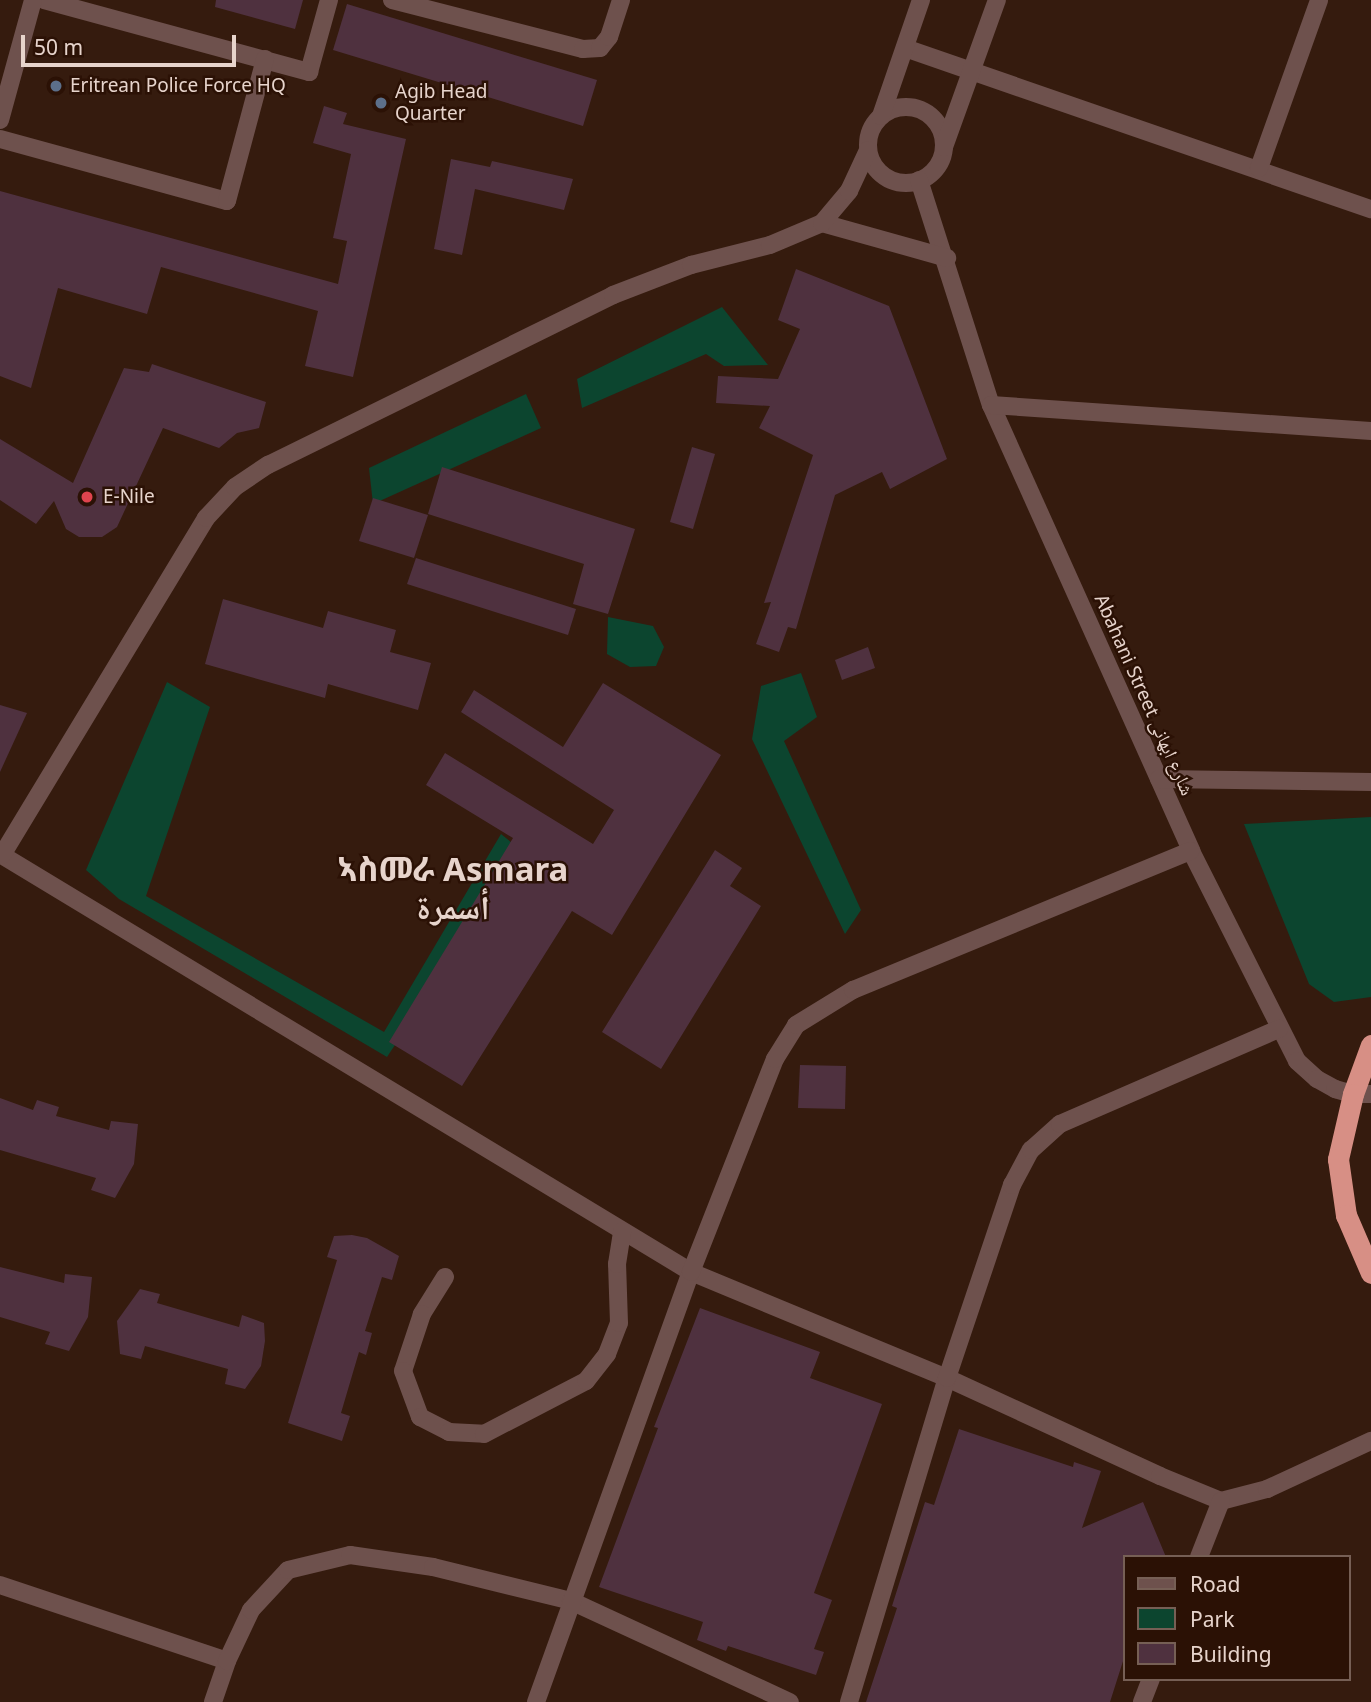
<!DOCTYPE html>
<html>
<head>
<meta charset="utf-8">
<style>
  body { margin:0 }
  #map { position:relative; width:1371px; height:1702px; overflow:hidden; background:#351b0e; font-family:"Noto Sans","Noto Naskh Arabic","Noto Sans Ethiopic",sans-serif }
  div>[style] { position:absolute }
  .green>* { inset:0; background:#0c452f }
  .building>* { inset:0; background:#4f313f }
  .minor>* { height:18px; margin:-9px; padding:0 9px; transform-origin:9px; border-radius:9px; background:#6e514d }
  .minor>.ring { margin:-9px; padding:0; box-sizing:content-box; background:none; border:18px solid #6e514d; border-radius:50% }
  .highway>* { height:21px; margin:-10.5px; padding:0 10.5px; transform-origin:10.5px; border-radius:10.5px; background:#d78f85 }
  .dots>* { width:19px; height:19px; translate:-50% -50%; box-sizing:border-box; border:4px solid #2b1105; border-radius:50% }
  span { translate:-50% -50%; white-space:nowrap; text-align:center; line-height:1.15; -webkit-text-stroke:5px #2b1105; paint-order:stroke }
  .poi-label { font-size:19px; color:#e7d4cc }
  .left { translate:0 -50%; text-align:left }
  .street-label { font-size:19px; color:#e7d4cc }
  .town-label { font-size:33px; color:#e7d4cc; font-weight:700 }
  .legend { position:absolute; left:1123px; top:1555px; width:228px; height:126px; box-sizing:border-box; background:#2b1105; border:2px solid #765f55; margin:0; padding:9px 12px; list-style:none; font-size:21px; color:#e7d4cc }
  .legend li { display:flex; align-items:center; gap:14px; height:35px }
  .legend b { width:35px; border:2px solid #765f55 }
  .scale { position:absolute; left:21px; top:35px; width:215px; height:32px; box-sizing:border-box; border:4px solid #e7d4cc; border-top:0; padding-left:9px; font-size:21px; line-height:24px; white-space:nowrap; color:#e7d4cc; -webkit-text-stroke:5px #2b1105; paint-order:stroke }
</style>
</head>
<body>
<div id="map">
  <div class="green">
    <i style="clip-path:polygon(722px 307px,768px 365px,724px 366px,706px 354px,582px 408px,577px 379px)"></i>
    <i style="clip-path:polygon(526px 394px,541px 428px,373px 504px,369px 468px)"></i>
    <i style="clip-path:polygon(608px 617px,653px 626px,664px 647px,656px 666px,630px 667px,607px 654px)"></i>
    <i style="clip-path:polygon(801px 673px,817px 717px,784px 741px,861px 910px,845px 934px,752px 739px,761px 686px)"></i>
    <i style="clip-path:polygon(167px 682px,210px 707px,146px 896px,384px 1032px,501px 834px,523px 852px,387px 1057px,119px 899px,86px 870px)"></i>
    <i style="clip-path:polygon(1371px 817px,1371px 997px,1334px 1002px,1309px 984px,1244px 824px)"></i>
  </div>
  <div class="building">
    <i style="clip-path:polygon(216px 0,303px 0,295px 29px,215px 7px)"></i>
    <i style="clip-path:polygon(347px 4px,597px 80px,583px 126px,333px 50px)"></i>
    <i style="clip-path:polygon(324px 106px,347px 113px,343px 124px,406px 139px,353px 377px,305px 366px,318px 311px,161px 267px,147px 314px,58px 288px,31px 388px,0 376px,0 191px,338px 284px,347px 241px,333px 238px,351px 154px,313px 143px)"></i>
    <i style="clip-path:polygon(451px 159px,490px 167px,492px 161px,573px 179px,564px 210px,475px 189px,462px 255px,434px 249px)"></i>
    <i style="clip-path:polygon(796px 269px,889px 306px,947px 459px,890px 489px,882px 472px,835px 495px,796px 629px,788px 627px,779px 652px,756px 644px,771px 602px,764px 603px,813px 455px,759px 428px,770px 406px,716px 403px,718px 376px,778px 379px,800px 329px,778px 320px)"></i>
    <i style="clip-path:polygon(152px 364px,266px 402px,259px 428px,237px 433px,219px 448px,163px 428px,117px 527px,102px 537px,79px 537px,66px 529px,54px 501px,36px 524px,0 500px,0 439px,73px 483px,124px 368px,149px 372px)"></i>
    <i style="clip-path:polygon(692px 447px,715px 454px,693px 529px,670px 522px)"></i>
    <i style="clip-path:polygon(442px 467px,635px 529px,608px 614px,573px 604px,584px 564px,428px 514px)"></i>
    <i style="clip-path:polygon(373px 498px,428px 515px,414px 558px,359px 541px)"></i>
    <i style="clip-path:polygon(416px 558px,576px 609px,568px 635px,407px 584px)"></i>
    <i style="clip-path:polygon(223px 599px,323px 628px,328px 611px,396px 630px,390px 652px,431px 663px,418px 710px,328px 684px,325px 698px,205px 664px)"></i>
    <i style="clip-path:polygon(868px 647px,875px 668px,842px 680px,835px 660px)"></i>
    <i style="clip-path:polygon(603px 683px,721px 755px,612px 935px,572px 911px,462px 1086px,389px 1042px,513px 838px,426px 785px,445px 753px,593px 844px,614px 810px,461px 712px,474px 690px,563px 747px)"></i>
    <i style="clip-path:polygon(0 705px,27px 713px,0 772px)"></i>
    <i style="clip-path:polygon(715px 850px,742px 868px,730px 886px,761px 906px,661px 1069px,602px 1032px)"></i>
    <i style="clip-path:polygon(800px 1065px,846px 1066px,845px 1109px,798px 1108px)"></i>
    <i style="clip-path:polygon(0 1098px,33px 1110px,37px 1100px,59px 1107px,56px 1116px,109px 1130px,111px 1121px,138px 1124px,134px 1164px,115px 1198px,91px 1190px,96px 1178px,0 1150px)"></i>
    <i style="clip-path:polygon(352px 1235px,367px 1238px,399px 1256px,392px 1280px,382px 1277px,365px 1331px,372px 1333px,366px 1355px,359px 1352px,341px 1413px,350px 1416px,342px 1441px,288px 1423px,337px 1260px,327px 1257px,334px 1236px)"></i>
    <i style="clip-path:polygon(0 1267px,64px 1283px,65px 1274px,92px 1277px,88px 1317px,69px 1351px,45px 1344px,50px 1332px,0 1317px)"></i>
    <i style="clip-path:polygon(140px 1289px,160px 1294px,157px 1303px,239px 1327px,242px 1315px,264px 1323px,265px 1341px,261px 1366px,245px 1389px,225px 1384px,228px 1369px,145px 1346px,141px 1359px,120px 1354px,117px 1321px)"></i>
    <i style="clip-path:polygon(700px 1308px,820px 1352px,810px 1378px,882px 1404px,814px 1593px,832px 1600px,814px 1649px,824px 1652px,816px 1675px,728px 1646px,726px 1651px,697px 1640px,703px 1622px,599px 1587px,658px 1428px,654px 1427px)"></i>
    <i style="clip-path:polygon(959px 1429px,1073px 1467px,1074px 1462px,1101px 1471px,1082px 1528px,1143px 1502px,1166px 1557px,1124px 1557px,1124px 1658px,1110px 1702px,866px 1702px,897px 1608px,892px 1606px,925px 1502px,934px 1505px)"></i>
  </div>
  <div class="minor">
    <i style="left:44px;top:0;width:275px;rotate:15.2deg"></i>
    <i style="left:309px;top:72px;width:75px;rotate:-74.5deg"></i>
    <i style="left:392px;top:0;width:197px;rotate:14.4deg"></i>
    <i style="left:583px;top:49px;width:17px;rotate:-3deg"></i>
    <i style="left:600px;top:48px;width:14px;rotate:-51deg"></i>
    <i style="left:609px;top:37px;width:39px;rotate:-72deg"></i>
    <i style="left:905px;top:48px;width:493px;rotate:19.1deg"></i>
    <i class="ring" style="left:868px;top:107px;width:58px;height:58px"></i>
    <i style="left:881px;top:116px;width:123px;rotate:-71deg"></i>
    <i style="left:0;top:120px;width:124px;rotate:-74.6deg"></i>
    <i style="left:0;top:139px;width:235px;rotate:15.3deg"></i>
    <i style="left:227px;top:201px;width:147px;rotate:-75deg"></i>
    <i style="left:944px;top:147px;width:156px;rotate:-70.2deg"></i>
    <i style="left:1259px;top:168px;width:178px;rotate:-70.3deg"></i>
    <i style="left:919px;top:180px;width:236px;rotate:72.3deg"></i>
    <i style="left:991px;top:405px;width:489px;rotate:65.8deg"></i>
    <i style="left:1191px;top:851px;width:235px;rotate:63.2deg"></i>
    <i style="left:1297px;top:1061px;width:27px;rotate:42deg"></i>
    <i style="left:1317px;top:1079px;width:21px;rotate:29deg"></i>
    <i style="left:1335px;top:1089px;width:19px;rotate:16deg"></i>
    <i style="left:1353px;top:1094px;width:18px"></i>
    <i style="left:822px;top:223px;width:130px;rotate:15.6deg"></i>
    <i style="left:991px;top:405px;width:381px;rotate:3.9deg"></i>
    <i style="left:1159px;top:779px;width:212px;rotate:0.8deg"></i>
    <i style="left:0;top:854px;width:808px;rotate:31.17deg"></i>
    <i style="left:691px;top:1272px;width:277px;rotate:22.5deg"></i>
    <i style="left:947px;top:1378px;width:234px;rotate:24.7deg"></i>
    <i style="left:1160px;top:1476px;width:66px;rotate:22.3deg"></i>
    <i style="left:1221px;top:1501px;width:48px;rotate:-14.6deg"></i>
    <i style="left:1267px;top:1489px;width:115px;rotate:-24.8deg"></i>
    <i style="left:2px;top:855px;width:394px;rotate:-58.8deg"></i>
    <i style="left:206px;top:518px;width:42px;rotate:-46.9deg"></i>
    <i style="left:235px;top:487px;width:40px;rotate:-34deg"></i>
    <i style="left:268px;top:465px;width:385px;rotate:-26.2deg"></i>
    <i style="left:613px;top:295px;width:84px;rotate:-21deg"></i>
    <i style="left:691px;top:265px;width:81px;rotate:-14.2deg"></i>
    <i style="left:770px;top:245px;width:56px;rotate:-22.9deg"></i>
    <i style="left:822px;top:223px;width:42px;rotate:-49.8deg"></i>
    <i style="left:849px;top:191px;width:45px;rotate:-65.1deg"></i>
    <i style="left:445px;top:1277px;width:44px;rotate:121.9deg"></i>
    <i style="left:422px;top:1314px;width:60px;rotate:108.4deg"></i>
    <i style="left:403px;top:1371px;width:49px;rotate:69.7deg"></i>
    <i style="left:420px;top:1417px;width:33px;rotate:27deg"></i>
    <i style="left:449px;top:1432px;width:35px;rotate:3deg"></i>
    <i style="left:484px;top:1434px;width:115px;rotate:-27.5deg"></i>
    <i style="left:586px;top:1381px;width:34px;rotate:-52deg"></i>
    <i style="left:607px;top:1354px;width:33px;rotate:-69deg"></i>
    <i style="left:619px;top:1323px;width:59px;rotate:-91.9deg"></i>
    <i style="left:617px;top:1264px;width:33px;rotate:-81deg"></i>
    <i style="left:1199px;top:1557px;width:60px;rotate:-68.6deg"></i>
    <i style="left:0;top:1585px;width:239px;rotate:18.5deg"></i>
    <i style="left:213px;top:1702px;width:43px;rotate:-71.1deg"></i>
    <i style="left:227px;top:1661px;width:56px;rotate:-64.8deg"></i>
    <i style="left:251px;top:1610px;width:54px;rotate:-47.2deg"></i>
    <i style="left:288px;top:1570px;width:64px;rotate:-13.6deg"></i>
    <i style="left:350px;top:1555px;width:84px;rotate:8.2deg"></i>
    <i style="left:433px;top:1567px;width:142px;rotate:13.8deg"></i>
    <i style="left:571px;top:1601px;width:241px;rotate:24.8deg"></i>
    <i style="left:536px;top:1702px;width:457px;rotate:-70.2deg"></i>
    <i style="left:691px;top:1272px;width:229px;rotate:-68.5deg"></i>
    <i style="left:775px;top:1059px;width:40px;rotate:-58deg"></i>
    <i style="left:796px;top:1025px;width:67px;rotate:-31.6deg"></i>
    <i style="left:853px;top:990px;width:365px;rotate:-22.4deg"></i>
    <i style="left:849px;top:1702px;width:338px;rotate:-73.2deg"></i>
    <i style="left:947px;top:1378px;width:204px;rotate:-71.4deg"></i>
    <i style="left:1012px;top:1185px;width:40px;rotate:-62deg"></i>
    <i style="left:1031px;top:1150px;width:39px;rotate:-42deg"></i>
    <i style="left:1060px;top:1124px;width:239px;rotate:-23.5deg"></i>
    <i style="left:1142px;top:1702px;width:25px;rotate:-69deg"></i>
  </div>
  <div class="highway">
    <i style="left:1371px;top:1045px;width:52px;rotate:110.2deg"></i>
    <i style="left:1353px;top:1094px;width:67px;rotate:103deg"></i>
    <i style="left:1338px;top:1159px;width:57px;rotate:81.9deg"></i>
    <i style="left:1346px;top:1215px;width:63px;rotate:66.7deg"></i>
  </div>
  <div class="dots">
    <i style="left:56px;top:86px;background:#5c6f8a"></i>
    <i style="left:381px;top:103px;background:#5c6f8a"></i>
    <i style="left:87px;top:497px;background:#e0444e"></i>
  </div>
  <div class="poi-label">
    <span class="left" style="left:70px;top:86px">Eritrean Police Force HQ</span>
    <span class="left" style="left:395px;top:103px">Agib Head<br>Quarter</span>
    <span class="left" style="left:103px;top:497px">E-Nile</span>
  </div>
  <div class="street-label">
    <span style="left:1144px;top:695px;rotate:66deg">Abahani Street شارع ابهانى</span>
  </div>
  <div class="town-label">
    <span style="left:453px;top:888px">ኣስመራ Asmara<br>أسمرة</span>
  </div>
  <ul class="legend">
  <li><b style="height:9px;background:#6e514d"></b>Road</li>
  <li><b style="height:19px;background:#0c452f"></b>Park</li>
  <li><b style="height:19px;background:#4f313f"></b>Building</li>
  </ul>
  <div class="scale">50 m</div>
</div>
</body>
</html>
